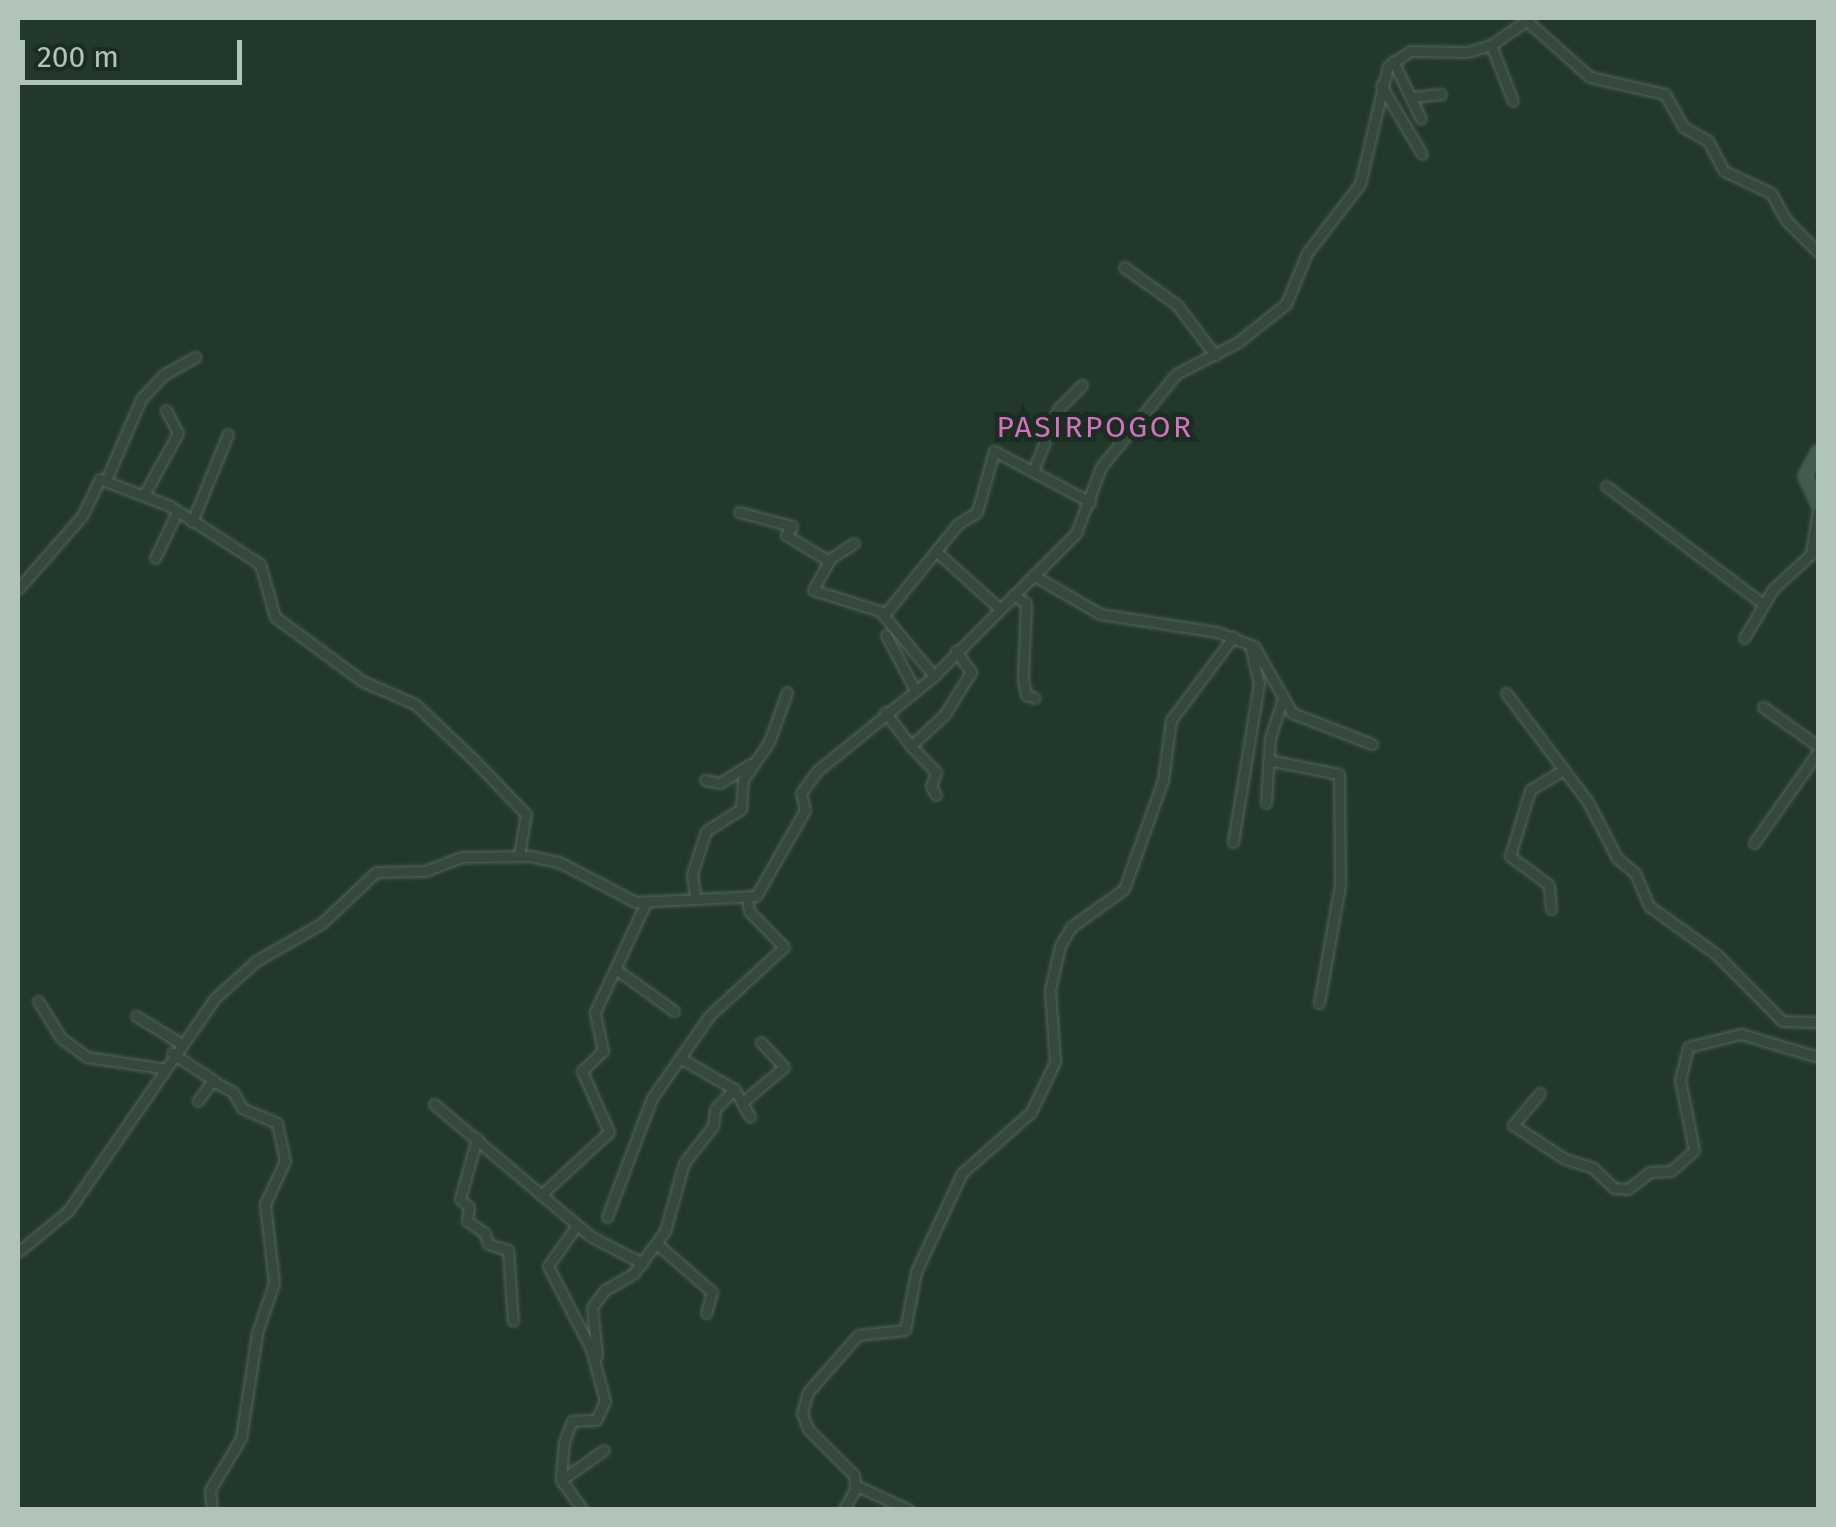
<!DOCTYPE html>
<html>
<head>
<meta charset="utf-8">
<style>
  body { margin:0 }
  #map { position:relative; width:1836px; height:1527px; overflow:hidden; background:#22382a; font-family:"Fira Sans",sans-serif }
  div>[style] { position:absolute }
  .roads { filter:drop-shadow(0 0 2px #53665b) drop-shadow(0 0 2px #53665b) }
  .street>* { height:9px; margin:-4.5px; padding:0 4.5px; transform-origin:4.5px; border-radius:4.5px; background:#35493c }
  .secondary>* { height:12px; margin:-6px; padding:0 6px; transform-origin:6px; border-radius:6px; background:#435b4d }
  span { translate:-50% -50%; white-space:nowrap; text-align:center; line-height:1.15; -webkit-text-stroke:10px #1b2d22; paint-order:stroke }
  .quarter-label { font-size:30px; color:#d570be; letter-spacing:2.5px }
  .frame { position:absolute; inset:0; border:20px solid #b0c5b8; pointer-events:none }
  .scale { position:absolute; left:20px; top:40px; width:222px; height:45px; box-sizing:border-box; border:5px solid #b0c5b8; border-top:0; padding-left:12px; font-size:30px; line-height:35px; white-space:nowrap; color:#b0c5b8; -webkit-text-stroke:8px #1b2d22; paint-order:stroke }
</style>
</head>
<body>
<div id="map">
  <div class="roads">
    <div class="street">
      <i style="left:1527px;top:21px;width:84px;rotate:41.6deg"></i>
      <i style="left:1590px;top:77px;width:77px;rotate:12.8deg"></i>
      <i style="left:1665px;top:94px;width:38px;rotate:61deg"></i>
      <i style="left:1683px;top:127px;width:29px;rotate:29deg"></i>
      <i style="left:1708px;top:141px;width:34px;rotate:62deg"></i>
      <i style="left:1724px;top:171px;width:52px;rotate:25.1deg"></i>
      <i style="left:1771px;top:193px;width:31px;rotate:61deg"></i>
      <i style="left:1786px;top:220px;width:45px;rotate:45deg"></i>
      <i style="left:1491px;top:45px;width:60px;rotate:68.6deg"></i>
      <i style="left:1393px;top:61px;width:64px;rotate:64.2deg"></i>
      <i style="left:1381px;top:85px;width:80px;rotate:59.3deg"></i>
      <i style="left:1413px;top:97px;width:28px;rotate:-6deg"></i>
      <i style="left:1124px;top:267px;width:65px;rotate:35.6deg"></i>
      <i style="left:1177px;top:305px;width:63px;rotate:52.8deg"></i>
      <i style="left:1033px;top:471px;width:67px;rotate:-68deg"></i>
      <i style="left:1058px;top:409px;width:34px;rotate:-45deg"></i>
      <i style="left:106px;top:480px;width:88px;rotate:-66.6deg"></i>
      <i style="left:141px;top:399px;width:33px;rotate:-47deg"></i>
      <i style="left:163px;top:375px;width:37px;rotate:-29deg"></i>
      <i style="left:1606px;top:486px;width:196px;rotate:36.9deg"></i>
      <i style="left:144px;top:495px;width:71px;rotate:-61.3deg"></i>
      <i style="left:178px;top:433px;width:26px;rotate:-118deg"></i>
      <i style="left:739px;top:512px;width:55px;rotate:14.8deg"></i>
      <i style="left:792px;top:526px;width:11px;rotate:124deg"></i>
      <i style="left:786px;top:535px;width:50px;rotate:31.2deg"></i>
      <i style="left:829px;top:561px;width:33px;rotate:119deg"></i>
      <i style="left:813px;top:590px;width:70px;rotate:17.4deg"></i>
      <i style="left:880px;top:611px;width:85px;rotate:50.3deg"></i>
      <i style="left:192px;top:522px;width:95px;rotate:-67.8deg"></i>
      <i style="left:939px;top:554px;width:82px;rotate:42deg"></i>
      <i style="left:155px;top:558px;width:51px;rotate:-64.4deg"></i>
      <i style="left:828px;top:560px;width:31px;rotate:-33deg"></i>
      <i style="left:1033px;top:575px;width:78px;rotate:30.2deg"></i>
      <i style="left:1100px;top:614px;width:118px;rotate:8.7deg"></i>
      <i style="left:1217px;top:632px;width:40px;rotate:21deg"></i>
      <i style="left:1254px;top:646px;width:77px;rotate:60.4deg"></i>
      <i style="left:1292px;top:713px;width:86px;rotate:21.2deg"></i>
      <i style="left:18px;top:589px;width:97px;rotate:-48.8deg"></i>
      <i style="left:82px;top:516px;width:41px;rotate:-64.1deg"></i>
      <i style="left:100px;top:479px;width:75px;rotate:21.1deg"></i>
      <i style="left:170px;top:506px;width:107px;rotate:32.8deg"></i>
      <i style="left:260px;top:564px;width:55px;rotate:74.2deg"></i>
      <i style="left:275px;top:617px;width:108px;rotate:36.3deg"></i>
      <i style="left:362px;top:681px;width:58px;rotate:23.5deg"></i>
      <i style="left:415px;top:704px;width:81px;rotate:43.5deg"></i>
      <i style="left:474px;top:760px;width:75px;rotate:46.1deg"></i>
      <i style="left:526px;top:814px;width:42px;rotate:99.7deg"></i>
      <i style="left:1013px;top:595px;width:15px;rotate:32deg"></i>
      <i style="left:1026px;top:603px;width:76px;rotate:92.3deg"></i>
      <i style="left:1023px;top:679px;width:16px;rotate:79deg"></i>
      <i style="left:1026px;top:695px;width:9px;rotate:18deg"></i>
      <i style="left:884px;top:615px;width:117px;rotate:-50.9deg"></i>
      <i style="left:958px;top:524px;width:22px;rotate:-32deg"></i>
      <i style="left:977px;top:512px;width:63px;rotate:-74.4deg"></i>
      <i style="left:994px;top:451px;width:109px;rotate:28deg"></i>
      <i style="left:886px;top:635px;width:62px;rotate:62.2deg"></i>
      <i style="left:1744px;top:638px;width:57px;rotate:-59.4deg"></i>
      <i style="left:1773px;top:589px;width:52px;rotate:-42.6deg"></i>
      <i style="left:1811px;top:554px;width:46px;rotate:-81.2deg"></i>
      <i style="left:1506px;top:693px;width:136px;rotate:53deg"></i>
      <i style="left:1588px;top:802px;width:63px;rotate:62.6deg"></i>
      <i style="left:1617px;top:858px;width:23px;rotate:40deg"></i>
      <i style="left:1635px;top:873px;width:36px;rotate:67deg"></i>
      <i style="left:1649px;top:906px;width:82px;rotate:35.6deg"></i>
      <i style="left:1716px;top:954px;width:94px;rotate:45.4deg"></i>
      <i style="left:1782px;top:1021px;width:36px;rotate:2deg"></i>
      <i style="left:1763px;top:707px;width:67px;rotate:35.3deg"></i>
      <i style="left:885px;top:712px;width:43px;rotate:52.6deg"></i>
      <i style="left:1268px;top:760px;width:72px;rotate:11.2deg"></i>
      <i style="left:1339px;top:774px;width:111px;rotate:89.5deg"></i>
      <i style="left:1340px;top:885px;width:120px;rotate:100.1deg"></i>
      <i style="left:705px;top:780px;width:15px;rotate:11deg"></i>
      <i style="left:720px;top:783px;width:36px;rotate:-32deg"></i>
      <i style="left:936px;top:795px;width:10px;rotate:-119deg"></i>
      <i style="left:931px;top:786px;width:15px;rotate:-70deg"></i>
      <i style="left:936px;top:772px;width:36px;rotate:-134deg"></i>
      <i style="left:911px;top:746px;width:47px;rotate:-43.3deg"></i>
      <i style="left:945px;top:714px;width:49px;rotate:-58.2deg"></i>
      <i style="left:971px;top:672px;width:26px;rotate:-126deg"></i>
      <i style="left:1266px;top:803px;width:65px;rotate:-86.5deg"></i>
      <i style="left:1270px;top:738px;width:38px;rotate:-72deg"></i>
      <i style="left:1233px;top:842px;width:160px;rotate:-80.7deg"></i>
      <i style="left:1259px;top:684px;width:35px;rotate:-103deg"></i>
      <i style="left:1754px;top:843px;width:111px;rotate:-54.9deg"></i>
      <i style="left:695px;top:895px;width:21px;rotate:-98deg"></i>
      <i style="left:692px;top:874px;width:45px;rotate:-72deg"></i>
      <i style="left:706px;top:831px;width:41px;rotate:-32.2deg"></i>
      <i style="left:741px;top:809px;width:29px;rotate:-86deg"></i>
      <i style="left:743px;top:780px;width:46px;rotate:-55.6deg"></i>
      <i style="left:769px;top:742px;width:53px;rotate:-70.2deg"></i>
      <i style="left:1551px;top:909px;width:24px;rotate:-95deg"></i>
      <i style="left:1549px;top:885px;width:49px;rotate:-143.4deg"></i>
      <i style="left:1510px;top:856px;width:69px;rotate:-73.1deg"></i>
      <i style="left:1530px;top:790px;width:39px;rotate:-31deg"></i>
      <i style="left:617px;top:970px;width:70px;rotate:35.7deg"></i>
      <i style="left:38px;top:1001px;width:44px;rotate:58.1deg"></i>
      <i style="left:61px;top:1038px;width:32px;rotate:36deg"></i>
      <i style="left:87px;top:1057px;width:75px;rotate:8.5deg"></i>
      <i style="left:136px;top:1016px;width:52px;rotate:31.5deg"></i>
      <i style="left:172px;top:1053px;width:49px;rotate:33.4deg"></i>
      <i style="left:213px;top:1080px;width:26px;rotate:126deg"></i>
      <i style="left:680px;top:1058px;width:62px;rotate:29.9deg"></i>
      <i style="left:734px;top:1089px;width:32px;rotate:60deg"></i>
      <i style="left:1540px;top:1093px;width:42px;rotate:130.2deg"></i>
      <i style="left:1513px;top:1125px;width:62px;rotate:33.2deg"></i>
      <i style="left:1565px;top:1159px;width:28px;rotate:17deg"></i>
      <i style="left:1592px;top:1167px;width:30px;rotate:44deg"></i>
      <i style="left:1614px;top:1188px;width:14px;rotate:4deg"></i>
      <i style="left:1628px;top:1189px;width:28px;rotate:-38deg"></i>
      <i style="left:1650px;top:1172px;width:21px;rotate:-3deg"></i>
      <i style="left:1671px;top:1171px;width:31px;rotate:-42deg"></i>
      <i style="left:1694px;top:1150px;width:71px;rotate:-101.3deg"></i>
      <i style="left:1680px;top:1080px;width:34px;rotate:-76deg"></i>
      <i style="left:1688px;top:1047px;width:55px;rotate:-13.8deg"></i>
      <i style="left:1741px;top:1034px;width:80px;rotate:16.6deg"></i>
      <i style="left:744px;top:1101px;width:52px;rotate:-40.4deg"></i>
      <i style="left:784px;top:1067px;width:34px;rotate:-133deg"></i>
      <i style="left:434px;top:1104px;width:204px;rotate:40.2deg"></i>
      <i style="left:590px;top:1236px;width:59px;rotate:27.4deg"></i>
      <i style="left:477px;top:1138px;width:63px;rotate:105.6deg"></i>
      <i style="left:460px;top:1199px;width:12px;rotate:42deg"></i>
      <i style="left:469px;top:1207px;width:14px;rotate:98deg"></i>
      <i style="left:467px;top:1221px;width:22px;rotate:34deg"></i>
      <i style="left:485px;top:1233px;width:11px;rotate:75deg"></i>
      <i style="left:488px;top:1244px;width:21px;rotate:17deg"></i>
      <i style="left:508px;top:1250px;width:71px;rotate:86deg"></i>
      <i style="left:541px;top:1195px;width:93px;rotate:-42.8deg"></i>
      <i style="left:609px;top:1132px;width:67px;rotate:-113.9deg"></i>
      <i style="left:582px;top:1071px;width:29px;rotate:-44deg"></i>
      <i style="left:603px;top:1051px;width:40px;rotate:-102deg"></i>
      <i style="left:595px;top:1012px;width:121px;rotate:-65.1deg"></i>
      <i style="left:607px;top:1217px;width:127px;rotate:-69.3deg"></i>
      <i style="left:652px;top:1098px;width:101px;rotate:-55.1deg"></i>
      <i style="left:710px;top:1015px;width:100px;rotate:-42.6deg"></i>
      <i style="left:784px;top:947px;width:50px;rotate:-134.2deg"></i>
      <i style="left:749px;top:911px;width:12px;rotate:-99deg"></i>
      <i style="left:577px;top:1225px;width:50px;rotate:125.3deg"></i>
      <i style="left:548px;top:1266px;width:93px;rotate:62.6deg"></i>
      <i style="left:591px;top:1349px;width:54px;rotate:74.9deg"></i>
      <i style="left:605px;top:1401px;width:21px;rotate:115deg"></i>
      <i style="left:596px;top:1420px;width:24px;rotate:178deg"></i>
      <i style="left:572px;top:1421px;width:22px;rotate:111deg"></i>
      <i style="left:564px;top:1442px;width:38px;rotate:95deg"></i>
      <i style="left:561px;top:1480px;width:37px;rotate:54deg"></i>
      <i style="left:657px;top:1244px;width:73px;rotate:41.1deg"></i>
      <i style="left:712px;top:1292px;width:22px;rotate:106deg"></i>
      <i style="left:18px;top:1252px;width:65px;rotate:-39.4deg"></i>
      <i style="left:68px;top:1211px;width:257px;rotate:-55.4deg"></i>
      <i style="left:214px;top:999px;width:57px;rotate:-42.1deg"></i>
      <i style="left:256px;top:961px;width:76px;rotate:-29.9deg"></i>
      <i style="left:322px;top:923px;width:74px;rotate:-43.4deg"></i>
      <i style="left:376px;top:872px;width:49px;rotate:-1.2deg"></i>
      <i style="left:425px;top:871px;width:39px;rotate:-21deg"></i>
      <i style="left:461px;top:857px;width:69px;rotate:-0.8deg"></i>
      <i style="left:530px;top:856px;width:30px;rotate:12deg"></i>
      <i style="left:559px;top:862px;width:87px;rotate:27.5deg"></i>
      <i style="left:636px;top:902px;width:120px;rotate:-2.9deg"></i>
      <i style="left:756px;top:896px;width:99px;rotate:-60.3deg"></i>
      <i style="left:805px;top:810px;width:17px;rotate:-103deg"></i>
      <i style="left:801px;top:793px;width:27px;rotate:-54deg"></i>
      <i style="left:817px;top:771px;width:151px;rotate:-39.1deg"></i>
      <i style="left:934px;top:676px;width:202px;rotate:-45.2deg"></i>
      <i style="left:1076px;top:533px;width:71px;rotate:-69.3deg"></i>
      <i style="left:1101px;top:467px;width:119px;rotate:-51.1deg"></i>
      <i style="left:1176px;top:374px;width:70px;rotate:-27.3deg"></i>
      <i style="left:1238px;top:342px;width:61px;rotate:-38.4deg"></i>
      <i style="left:1286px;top:304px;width:55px;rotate:-67.6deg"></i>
      <i style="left:1307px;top:253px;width:87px;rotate:-52.5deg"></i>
      <i style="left:1360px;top:184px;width:121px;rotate:-76.7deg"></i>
      <i style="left:1388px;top:66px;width:27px;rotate:-34deg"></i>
      <i style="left:1410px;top:51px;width:57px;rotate:1deg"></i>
      <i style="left:1467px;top:52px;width:25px;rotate:-16deg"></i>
      <i style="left:1491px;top:45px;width:47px;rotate:-34.7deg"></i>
      <i style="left:597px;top:1356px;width:49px;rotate:-95.8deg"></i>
      <i style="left:592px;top:1307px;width:21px;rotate:-53deg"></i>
      <i style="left:605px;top:1290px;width:32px;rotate:-30deg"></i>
      <i style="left:633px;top:1274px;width:54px;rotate:-53.3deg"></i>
      <i style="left:665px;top:1231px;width:71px;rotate:-74.4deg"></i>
      <i style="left:684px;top:1163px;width:47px;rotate:-51.9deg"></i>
      <i style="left:713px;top:1126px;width:17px;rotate:-83deg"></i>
      <i style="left:715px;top:1109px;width:28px;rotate:-46deg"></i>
      <i style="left:561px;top:1480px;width:52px;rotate:-34.9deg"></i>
      <i style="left:855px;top:1485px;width:60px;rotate:24.8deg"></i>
      <i style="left:212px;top:1510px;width:20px;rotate:-96deg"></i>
      <i style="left:210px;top:1490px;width:61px;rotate:-59.2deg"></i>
      <i style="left:241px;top:1438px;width:106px;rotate:-81.3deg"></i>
      <i style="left:257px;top:1333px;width:53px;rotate:-71.2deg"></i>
      <i style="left:274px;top:1283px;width:80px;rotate:-96.5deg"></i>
      <i style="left:265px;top:1204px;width:47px;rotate:-65.1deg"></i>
      <i style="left:285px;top:1161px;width:39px;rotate:-102deg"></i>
      <i style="left:277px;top:1123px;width:38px;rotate:-157deg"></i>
      <i style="left:242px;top:1108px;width:18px;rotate:-119deg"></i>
      <i style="left:233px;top:1092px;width:23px;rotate:-151deg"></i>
      <i style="left:843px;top:1510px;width:23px;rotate:-59deg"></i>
      <i style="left:855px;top:1490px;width:15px;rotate:-94deg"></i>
      <i style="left:854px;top:1475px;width:65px;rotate:-135deg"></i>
      <i style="left:808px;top:1429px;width:17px;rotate:-111deg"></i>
      <i style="left:802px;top:1413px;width:22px;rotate:-74deg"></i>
      <i style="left:808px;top:1392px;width:76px;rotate:-48.7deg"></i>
      <i style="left:858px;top:1335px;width:47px;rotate:-6.1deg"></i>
      <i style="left:905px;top:1330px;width:59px;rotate:-79.3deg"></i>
      <i style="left:916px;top:1272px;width:109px;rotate:-65.1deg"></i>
      <i style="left:962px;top:1173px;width:92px;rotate:-41.5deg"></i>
      <i style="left:1031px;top:1112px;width:55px;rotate:-64.4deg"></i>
      <i style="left:1055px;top:1062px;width:72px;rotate:-94deg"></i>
      <i style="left:1050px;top:990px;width:45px;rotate:-77.2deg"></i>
      <i style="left:1060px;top:946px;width:22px;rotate:-60deg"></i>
      <i style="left:1071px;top:927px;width:65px;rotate:-35.6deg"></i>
      <i style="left:1124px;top:889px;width:116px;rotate:-70.3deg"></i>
      <i style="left:1163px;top:780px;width:61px;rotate:-82.4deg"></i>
      <i style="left:1171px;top:720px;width:104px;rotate:-53.2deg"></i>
    </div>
    <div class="secondary">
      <i style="left:1818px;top:452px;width:27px;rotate:118deg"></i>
      <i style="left:1805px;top:476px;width:31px;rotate:65deg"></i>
    </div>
  </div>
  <div class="quarter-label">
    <span style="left:1095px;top:427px">PASIRPOGOR</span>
  </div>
  <div class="frame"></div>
  <div class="scale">200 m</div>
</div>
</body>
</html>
